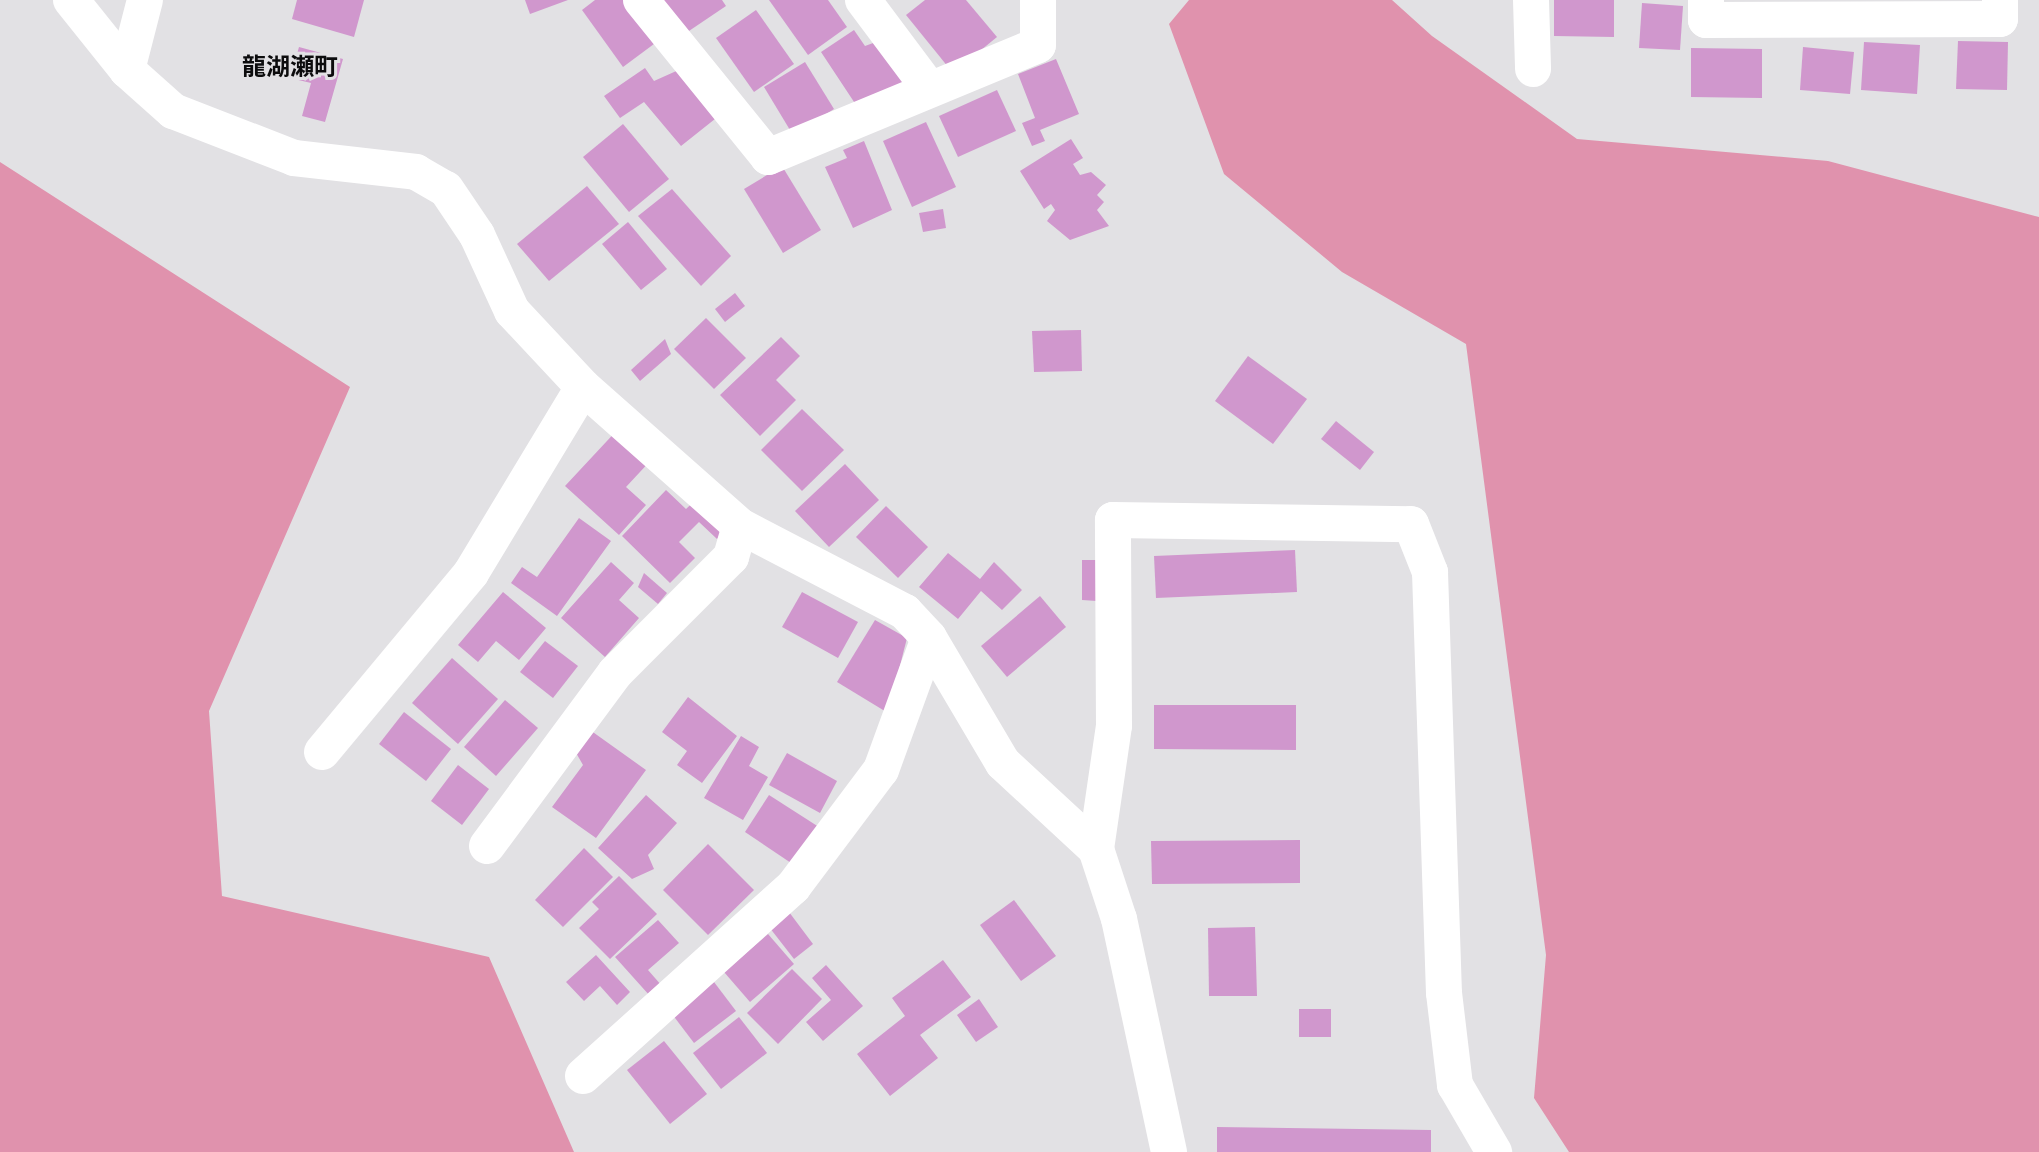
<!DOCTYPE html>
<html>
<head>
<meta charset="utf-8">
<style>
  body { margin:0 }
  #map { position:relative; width:2039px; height:1152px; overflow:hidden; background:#e2e1e4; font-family:Helvetica,"Noto Sans JP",sans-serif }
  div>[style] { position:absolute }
  .forest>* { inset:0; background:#e092ad }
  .building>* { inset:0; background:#d097cd }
  .minor>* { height:36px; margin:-18px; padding:0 18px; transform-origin:18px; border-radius:18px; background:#fff }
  span { translate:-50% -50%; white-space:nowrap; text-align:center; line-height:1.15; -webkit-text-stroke:6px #e2e1e4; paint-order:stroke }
  .quarter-label { font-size:24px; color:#0c0c0d; font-weight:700 }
</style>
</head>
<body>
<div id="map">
  <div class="forest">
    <i style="clip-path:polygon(1189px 0,1392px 0,1432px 36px,1577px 139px,1828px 161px,2039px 217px,2039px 1152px,1569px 1152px,1534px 1098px,1546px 955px,1466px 344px,1342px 272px,1224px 174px,1169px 24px)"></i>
    <i style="clip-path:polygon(0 162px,350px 387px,209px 711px,222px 896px,489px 957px,574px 1152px,0 1152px)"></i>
  </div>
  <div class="building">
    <i style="clip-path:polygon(297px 0,364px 0,354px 37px,292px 19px)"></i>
    <i style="clip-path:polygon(525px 0,568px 0,530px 14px)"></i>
    <i style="clip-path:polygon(595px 0,628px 0,658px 41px,623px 67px,582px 10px)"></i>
    <i style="clip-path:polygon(660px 0,722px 0,726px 6px,683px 35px)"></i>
    <i style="clip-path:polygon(769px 0,828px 0,847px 27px,808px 55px)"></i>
    <i style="clip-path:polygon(925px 0,966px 0,997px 37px,953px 73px,906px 15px)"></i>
    <i style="clip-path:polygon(1554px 0,1614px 0,1614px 37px,1554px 36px)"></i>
    <i style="clip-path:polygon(1642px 3px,1683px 6px,1680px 50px,1639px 48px)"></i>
    <i style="clip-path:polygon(756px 10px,794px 64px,754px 92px,716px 38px)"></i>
    <i style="clip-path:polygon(854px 30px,865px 46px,884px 39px,912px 81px,862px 114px,821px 52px)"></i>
    <i style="clip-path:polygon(1958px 41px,2008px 42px,2007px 90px,1956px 89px)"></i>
    <i style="clip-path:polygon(1864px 42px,1920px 45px,1917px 94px,1861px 90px)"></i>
    <i style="clip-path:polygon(299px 47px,343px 59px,325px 122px,302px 116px,311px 83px,290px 78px)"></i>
    <i style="clip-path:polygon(1803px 47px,1854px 52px,1850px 94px,1800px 90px)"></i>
    <i style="clip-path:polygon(1691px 48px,1762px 49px,1762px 98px,1691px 97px)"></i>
    <i style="clip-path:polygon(1056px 59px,1079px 114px,1040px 130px,1045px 141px,1032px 146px,1022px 123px,1035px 118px,1018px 74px)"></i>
    <i style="clip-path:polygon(805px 62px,834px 109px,793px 135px,764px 87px)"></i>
    <i style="clip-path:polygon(645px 68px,654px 81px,683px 68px,720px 115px,681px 146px,644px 102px,620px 118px,604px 96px)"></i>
    <i style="clip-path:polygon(997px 90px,1016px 131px,958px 157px,939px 116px)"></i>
    <i style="clip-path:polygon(926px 122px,956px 187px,912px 207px,883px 141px)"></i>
    <i style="clip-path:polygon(623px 124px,669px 179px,629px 212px,583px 157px)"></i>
    <i style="clip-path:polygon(1071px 139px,1083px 158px,1073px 164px,1080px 175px,1091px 172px,1106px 185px,1097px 195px,1104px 202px,1097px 210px,1109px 226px,1070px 240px,1047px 221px,1055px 210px,1051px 204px,1044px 209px,1020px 171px)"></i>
    <i style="clip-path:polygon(864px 141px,892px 210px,853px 228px,825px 167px,847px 158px,843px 150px)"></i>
    <i style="clip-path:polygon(782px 166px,821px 230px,783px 253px,744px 189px)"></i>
    <i style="clip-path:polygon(587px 186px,619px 224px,549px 281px,517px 244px)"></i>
    <i style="clip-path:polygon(672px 189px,731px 256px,701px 286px,638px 216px)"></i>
    <i style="clip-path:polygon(943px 209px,946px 228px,923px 232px,919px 213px)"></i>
    <i style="clip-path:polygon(628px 222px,667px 269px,641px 290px,602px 244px)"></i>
    <i style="clip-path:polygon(735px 293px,745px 306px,725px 322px,715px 309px)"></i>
    <i style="clip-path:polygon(706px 318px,746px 358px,714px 389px,674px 349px)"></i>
    <i style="clip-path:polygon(1081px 330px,1082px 371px,1034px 372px,1032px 331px)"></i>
    <i style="clip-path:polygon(781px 337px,800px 356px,776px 380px,796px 400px,760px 436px,720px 395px)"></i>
    <i style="clip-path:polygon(665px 339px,671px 354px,640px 381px,631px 370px)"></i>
    <i style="clip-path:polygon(1248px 356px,1307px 399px,1273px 444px,1215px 401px)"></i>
    <i style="clip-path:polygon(802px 409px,844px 450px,802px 491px,761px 450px)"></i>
    <i style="clip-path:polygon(1336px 421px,1374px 452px,1360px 470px,1321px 439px)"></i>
    <i style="clip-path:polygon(620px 427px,653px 458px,626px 487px,646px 505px,619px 535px,565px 486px)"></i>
    <i style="clip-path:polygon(845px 464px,879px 500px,829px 547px,795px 511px)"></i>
    <i style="clip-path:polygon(666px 490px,686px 509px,703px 493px,733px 521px,717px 539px,699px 522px,679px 542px,695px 558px,670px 583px,622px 536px)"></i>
    <i style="clip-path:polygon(886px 506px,928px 547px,898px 578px,856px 537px)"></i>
    <i style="clip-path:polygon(579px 518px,611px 541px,557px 616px,511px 583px,522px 567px,537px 577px)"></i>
    <i style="clip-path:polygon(1295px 550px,1297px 592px,1156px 598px,1154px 556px)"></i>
    <i style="clip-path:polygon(948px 553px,980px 579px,994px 562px,1022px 590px,1002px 610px,981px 591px,958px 619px,919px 587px)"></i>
    <i style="clip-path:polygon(1082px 560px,1096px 560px,1097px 601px,1082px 600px)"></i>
    <i style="clip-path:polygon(611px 562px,634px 583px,619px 600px,639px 618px,605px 657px,561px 618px)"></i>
    <i style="clip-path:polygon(644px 573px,667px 593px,658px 604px,638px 587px)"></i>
    <i style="clip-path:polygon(503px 592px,546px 628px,519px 660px,496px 641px,478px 662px,458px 645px)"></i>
    <i style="clip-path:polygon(802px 592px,858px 622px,838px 658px,782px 627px)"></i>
    <i style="clip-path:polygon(1040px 596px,1066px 627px,1007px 677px,981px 646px)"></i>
    <i style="clip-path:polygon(875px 620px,907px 638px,888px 713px,837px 682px)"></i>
    <i style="clip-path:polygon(545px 641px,578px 666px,553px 698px,520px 672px)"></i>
    <i style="clip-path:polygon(452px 658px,498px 699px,458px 744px,412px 703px)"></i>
    <i style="clip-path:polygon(688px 697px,737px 736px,702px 783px,677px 765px,687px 751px,662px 732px)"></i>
    <i style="clip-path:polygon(505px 700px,538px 728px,496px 776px,464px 747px)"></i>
    <i style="clip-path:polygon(1154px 705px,1296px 705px,1296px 750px,1154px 749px)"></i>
    <i style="clip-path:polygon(404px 712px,451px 749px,426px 781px,379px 744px)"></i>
    <i style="clip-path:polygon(590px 730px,646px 770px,596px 838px,552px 807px,583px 765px,575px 751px)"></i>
    <i style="clip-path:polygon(741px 736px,759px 747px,749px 766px,768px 777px,743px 820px,704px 798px)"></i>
    <i style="clip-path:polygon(787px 753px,837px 781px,820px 813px,769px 785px)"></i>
    <i style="clip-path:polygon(458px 765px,489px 789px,462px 825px,431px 801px)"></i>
    <i style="clip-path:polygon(646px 795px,677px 823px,648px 855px,654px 869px,632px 879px,598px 848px)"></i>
    <i style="clip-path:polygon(769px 795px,822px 829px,797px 867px,745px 832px)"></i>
    <i style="clip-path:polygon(1300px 840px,1300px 883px,1152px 884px,1151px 841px)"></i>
    <i style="clip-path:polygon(708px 844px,754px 890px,708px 935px,663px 890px)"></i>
    <i style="clip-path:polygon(584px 848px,613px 877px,563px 927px,535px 900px)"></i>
    <i style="clip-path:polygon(619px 876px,657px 914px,610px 959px,579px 928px,599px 909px,592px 902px)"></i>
    <i style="clip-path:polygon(1014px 900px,1056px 956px,1021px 981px,980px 925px)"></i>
    <i style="clip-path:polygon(786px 908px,813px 944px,794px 959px,766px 923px)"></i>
    <i style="clip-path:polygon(658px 920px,679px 943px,648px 970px,662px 986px,650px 996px,615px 957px)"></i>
    <i style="clip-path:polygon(1255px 927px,1257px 996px,1209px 996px,1208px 928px)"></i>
    <i style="clip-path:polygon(768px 934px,794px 964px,750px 1002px,724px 972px)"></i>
    <i style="clip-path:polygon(596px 955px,630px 992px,617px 1005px,600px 986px,584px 1001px,566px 982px)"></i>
    <i style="clip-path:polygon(943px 960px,971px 997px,920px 1035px,938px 1058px,890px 1096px,857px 1054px,905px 1016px,892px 998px)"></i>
    <i style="clip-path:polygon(826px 965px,863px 1006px,823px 1041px,806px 1022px,831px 1000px,812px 978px)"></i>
    <i style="clip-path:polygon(792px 969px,822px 999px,778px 1044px,747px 1013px)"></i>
    <i style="clip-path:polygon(714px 982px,736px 1011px,694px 1043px,672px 1014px)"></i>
    <i style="clip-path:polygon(979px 999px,998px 1027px,976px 1042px,957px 1015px)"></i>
    <i style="clip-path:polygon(1299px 1009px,1331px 1009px,1331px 1037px,1299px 1037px)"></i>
    <i style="clip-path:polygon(739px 1017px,767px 1053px,721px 1089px,693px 1053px)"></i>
    <i style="clip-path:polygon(664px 1041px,707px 1094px,670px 1124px,627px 1070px)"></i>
    <i style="clip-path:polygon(1217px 1127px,1431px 1130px,1431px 1152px,1217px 1152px)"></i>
  </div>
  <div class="minor">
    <i style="left:71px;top:0;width:90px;rotate:51.3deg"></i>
    <i style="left:127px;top:70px;width:62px;rotate:41.7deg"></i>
    <i style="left:173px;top:111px;width:130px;rotate:21.2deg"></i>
    <i style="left:294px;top:158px;width:123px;rotate:6.5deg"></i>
    <i style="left:416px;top:172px;width:34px;rotate:30deg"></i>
    <i style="left:446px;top:189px;width:55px;rotate:56deg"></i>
    <i style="left:477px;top:235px;width:84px;rotate:65.3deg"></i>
    <i style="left:512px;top:311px;width:104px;rotate:46.9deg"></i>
    <i style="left:583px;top:387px;width:210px;rotate:41.5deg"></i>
    <i style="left:740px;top:526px;width:186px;rotate:27.5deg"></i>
    <i style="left:905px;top:612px;width:35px;rotate:47deg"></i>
    <i style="left:929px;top:638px;width:145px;rotate:59.4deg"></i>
    <i style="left:1003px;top:763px;width:127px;rotate:42.8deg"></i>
    <i style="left:641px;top:0;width:202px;rotate:51deg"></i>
    <i style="left:768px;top:157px;width:292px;rotate:-22.5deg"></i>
    <i style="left:1038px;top:45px;width:45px;rotate:-90deg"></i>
    <i style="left:863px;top:0;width:109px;rotate:53.2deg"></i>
    <i style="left:1531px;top:0;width:69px;rotate:88.3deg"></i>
    <i style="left:1706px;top:0;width:20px;rotate:90deg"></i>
    <i style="left:1706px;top:20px;width:294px;rotate:-0.2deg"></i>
    <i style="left:2000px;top:19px;width:19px;rotate:-90deg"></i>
    <i style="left:127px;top:70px;width:72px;rotate:-75.6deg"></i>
    <i style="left:322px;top:752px;width:233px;rotate:-50.2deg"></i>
    <i style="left:471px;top:573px;width:217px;rotate:-58.9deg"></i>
    <i style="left:487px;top:846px;width:215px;rotate:-53.5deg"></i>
    <i style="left:615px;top:673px;width:164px;rotate:-45deg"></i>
    <i style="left:731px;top:557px;width:32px;rotate:-74deg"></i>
    <i style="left:583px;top:1076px;width:283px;rotate:-42deg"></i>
    <i style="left:793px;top:887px;width:146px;rotate:-53.1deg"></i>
    <i style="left:881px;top:770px;width:140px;rotate:-70deg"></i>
    <i style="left:1169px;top:1152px;width:238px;rotate:-102.1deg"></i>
    <i style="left:1119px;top:919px;width:74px;rotate:-108.2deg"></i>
    <i style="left:1096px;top:849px;width:124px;rotate:-81.7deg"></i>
    <i style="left:1114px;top:726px;width:206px;rotate:-90.3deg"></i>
    <i style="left:1113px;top:520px;width:298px;rotate:0.8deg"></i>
    <i style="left:1411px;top:524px;width:52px;rotate:68.4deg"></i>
    <i style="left:1430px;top:572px;width:421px;rotate:88.1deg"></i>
    <i style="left:1444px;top:993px;width:93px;rotate:83.2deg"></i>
    <i style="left:1455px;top:1085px;width:78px;rotate:59.8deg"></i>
  </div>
  <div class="quarter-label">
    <span style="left:290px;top:67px">龍湖瀬町</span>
  </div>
</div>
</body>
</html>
